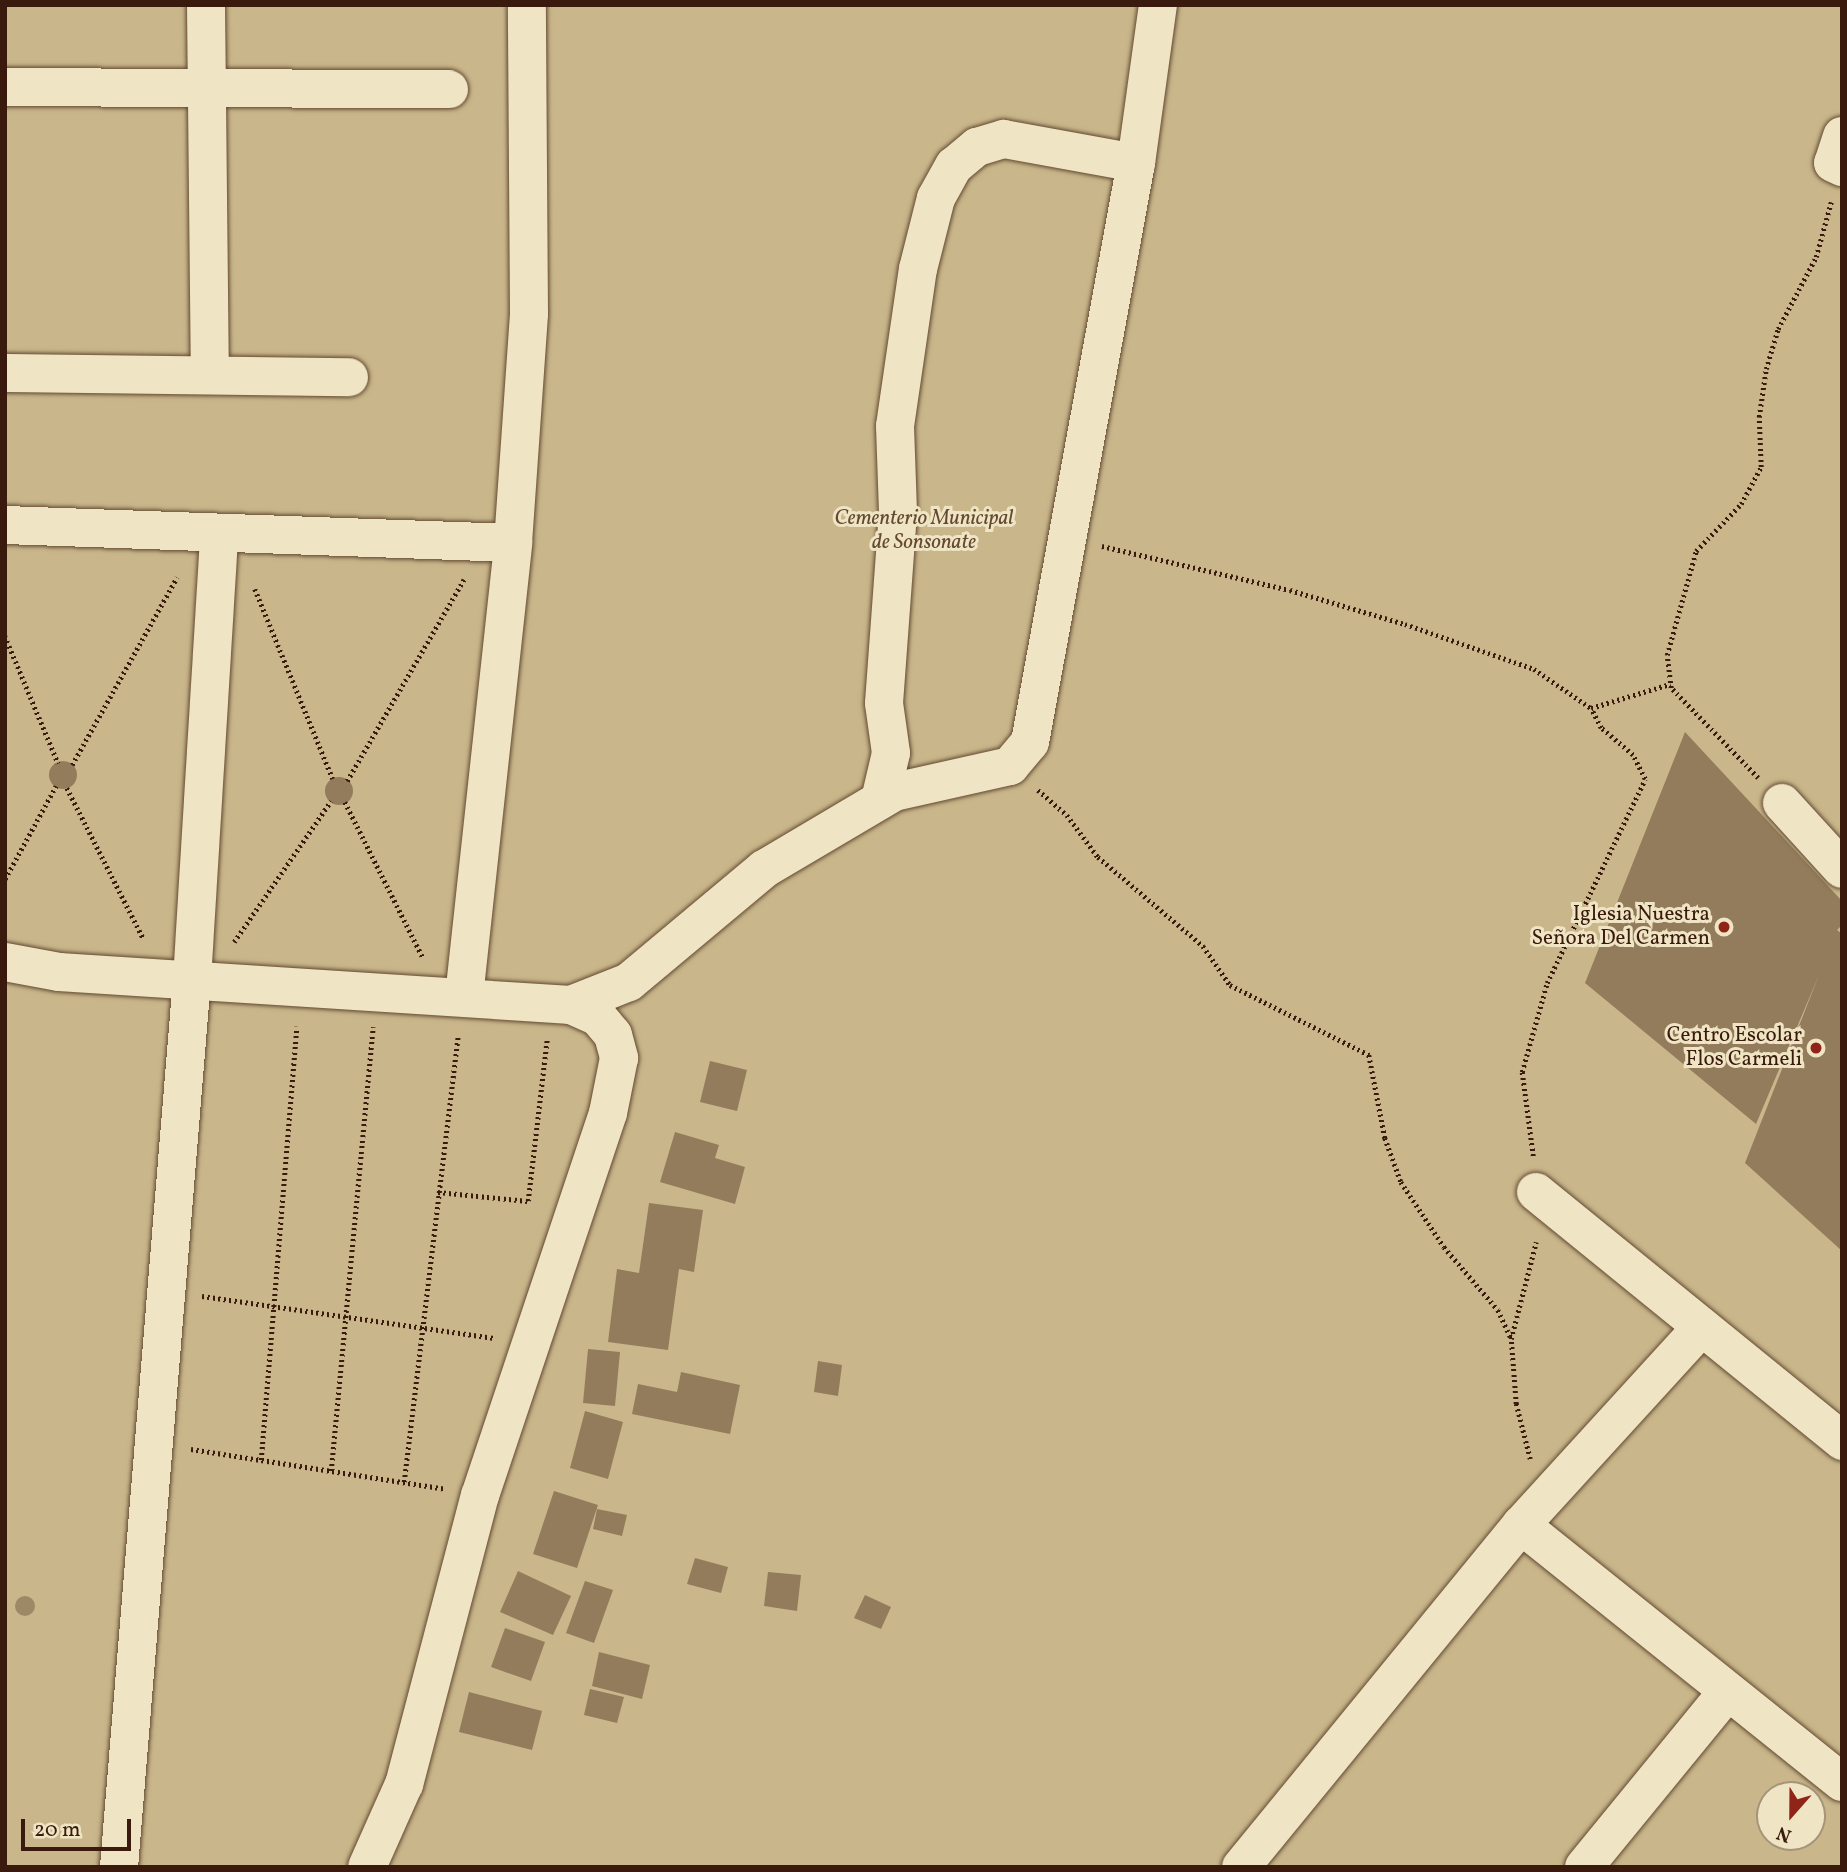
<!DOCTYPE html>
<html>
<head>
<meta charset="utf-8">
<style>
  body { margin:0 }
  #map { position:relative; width:1847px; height:1872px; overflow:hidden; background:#e6d7a5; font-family:Vollkorn,serif }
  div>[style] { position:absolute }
  .green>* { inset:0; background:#c9b78b }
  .building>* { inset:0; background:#937c5c }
  .round { border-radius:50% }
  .path>* { height:4.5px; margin-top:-2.25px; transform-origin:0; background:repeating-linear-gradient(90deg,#391a0c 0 2px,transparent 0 5.5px) }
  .roads { filter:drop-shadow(0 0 2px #644932) drop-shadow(0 0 2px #644932) }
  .minor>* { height:38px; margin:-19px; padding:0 19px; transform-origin:19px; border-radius:19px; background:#efe5c4 }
  .trees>* { width:20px; height:20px; margin:-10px; border-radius:50%; background:#9e8966 }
  .dots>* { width:19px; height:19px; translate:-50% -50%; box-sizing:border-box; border:4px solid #efe5c4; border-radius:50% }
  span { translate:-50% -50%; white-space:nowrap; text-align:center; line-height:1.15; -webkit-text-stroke:6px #efe5c4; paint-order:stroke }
  .park-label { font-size:21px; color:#644932; font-style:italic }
  .poi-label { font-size:21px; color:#391a0c }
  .right { translate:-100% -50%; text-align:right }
  .frame { position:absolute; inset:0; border:7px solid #391a0c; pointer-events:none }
  .north { position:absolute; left:1756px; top:1781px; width:70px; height:70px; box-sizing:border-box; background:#efe5c4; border:2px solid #a6947a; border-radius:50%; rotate:201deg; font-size:19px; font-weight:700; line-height:28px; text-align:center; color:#391a0c }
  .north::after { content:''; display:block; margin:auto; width:24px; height:32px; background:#8f2418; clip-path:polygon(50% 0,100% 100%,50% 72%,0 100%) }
  .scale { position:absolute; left:21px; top:1819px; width:110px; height:32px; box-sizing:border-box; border:4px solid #391a0c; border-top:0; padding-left:9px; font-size:21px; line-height:24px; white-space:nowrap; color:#391a0c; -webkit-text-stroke:5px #efe5c4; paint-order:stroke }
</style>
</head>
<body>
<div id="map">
  <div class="green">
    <i style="clip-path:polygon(evenodd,5px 5px,1842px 5px,1842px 1867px,5px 1867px,5px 5px,1770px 1795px,1812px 1795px,1812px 1837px,1770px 1837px,1770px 1795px)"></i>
  </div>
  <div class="building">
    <i style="clip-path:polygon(1685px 732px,1842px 901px,1842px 925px,1837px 930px,1842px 934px,1842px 1251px,1745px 1163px,1819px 975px,1756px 1124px,1585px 983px)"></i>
    <i class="round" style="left:49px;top:761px;width:28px;height:28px"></i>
    <i class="round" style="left:325px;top:777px;width:28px;height:28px"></i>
    <i style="clip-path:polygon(710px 1061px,747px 1070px,737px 1111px,700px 1102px)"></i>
    <i style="clip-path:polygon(675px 1132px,719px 1145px,715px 1158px,745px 1167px,735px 1204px,660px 1182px)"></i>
    <i style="clip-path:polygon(649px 1203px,703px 1210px,694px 1272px,679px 1269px,668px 1350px,608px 1342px,617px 1269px,639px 1273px)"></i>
    <i style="clip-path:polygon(588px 1349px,620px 1352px,615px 1406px,583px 1403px)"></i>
    <i style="clip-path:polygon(818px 1361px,842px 1365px,838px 1396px,814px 1392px)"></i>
    <i style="clip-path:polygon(681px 1372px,740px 1385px,730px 1434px,632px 1414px,638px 1384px,677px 1392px)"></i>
    <i style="clip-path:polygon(585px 1411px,623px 1422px,608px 1479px,570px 1468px)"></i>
    <i style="clip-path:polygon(554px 1491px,598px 1505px,577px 1568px,533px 1554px)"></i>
    <i style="clip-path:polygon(597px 1509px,627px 1515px,622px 1536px,593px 1529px)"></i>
    <i style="clip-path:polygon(695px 1558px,728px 1567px,721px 1593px,687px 1584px)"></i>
    <i style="clip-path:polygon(518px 1571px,571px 1596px,553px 1635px,500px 1612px)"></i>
    <i style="clip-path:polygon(768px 1572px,801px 1575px,797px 1611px,764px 1606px)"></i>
    <i style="clip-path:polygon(585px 1581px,613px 1590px,594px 1643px,566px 1633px)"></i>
    <i style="clip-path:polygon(865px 1595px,891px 1607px,881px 1629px,854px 1618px)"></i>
    <i style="clip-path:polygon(505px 1628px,545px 1642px,531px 1681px,491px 1667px)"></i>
    <i style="clip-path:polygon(599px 1652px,650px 1665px,642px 1699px,592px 1686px)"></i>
    <i style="clip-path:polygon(590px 1689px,624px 1697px,617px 1723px,584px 1715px)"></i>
    <i style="clip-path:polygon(469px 1692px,542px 1711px,532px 1750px,459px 1732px)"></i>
  </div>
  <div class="path">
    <i style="left:1102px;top:546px;width:193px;rotate:13.2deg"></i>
    <i style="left:1290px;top:590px;width:120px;rotate:16.5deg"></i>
    <i style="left:1405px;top:624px;width:137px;rotate:19.2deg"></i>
    <i style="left:1534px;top:669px;width:69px;rotate:34.4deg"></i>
    <i style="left:1591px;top:708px;width:83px;rotate:-16.9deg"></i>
    <i style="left:255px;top:589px;width:205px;rotate:67.7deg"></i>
    <i style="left:5px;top:636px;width:138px;rotate:67.3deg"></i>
    <i style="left:72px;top:765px;width:215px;rotate:-60.8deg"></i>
    <i style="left:1758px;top:778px;width:125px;rotate:-134deg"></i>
    <i style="left:1671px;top:688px;width:33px;rotate:-97deg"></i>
    <i style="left:1667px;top:655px;width:108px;rotate:-74.4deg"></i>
    <i style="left:1696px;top:551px;width:65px;rotate:-46.2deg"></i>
    <i style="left:1741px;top:504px;width:42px;rotate:-61.6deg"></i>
    <i style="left:1761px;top:467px;width:50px;rotate:-92.3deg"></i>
    <i style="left:1759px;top:417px;width:49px;rotate:-81.7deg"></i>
    <i style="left:1766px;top:369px;width:42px;rotate:-73.3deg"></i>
    <i style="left:1778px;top:329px;width:81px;rotate:-62.2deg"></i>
    <i style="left:1816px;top:257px;width:57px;rotate:-74.7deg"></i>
    <i style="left:347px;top:781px;width:233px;rotate:-59.9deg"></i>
    <i style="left:67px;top:788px;width:170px;rotate:63.1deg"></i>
    <i style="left:1038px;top:790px;width:38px;rotate:41deg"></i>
    <i style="left:1067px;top:815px;width:52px;rotate:53.6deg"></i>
    <i style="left:1098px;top:857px;width:138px;rotate:40.3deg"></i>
    <i style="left:1203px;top:946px;width:47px;rotate:55.3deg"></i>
    <i style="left:1230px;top:985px;width:156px;rotate:26.7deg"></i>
    <i style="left:1369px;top:1055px;width:85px;rotate:79.1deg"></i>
    <i style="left:1385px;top:1138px;width:47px;rotate:70deg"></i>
    <i style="left:1401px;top:1182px;width:78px;rotate:56.5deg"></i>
    <i style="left:1444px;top:1247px;width:83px;rotate:49.4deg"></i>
    <i style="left:1498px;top:1310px;width:31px;rotate:65deg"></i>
    <i style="left:345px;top:802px;width:174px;rotate:63.4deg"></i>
    <i style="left:5px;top:879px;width:106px;rotate:-61.3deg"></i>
    <i style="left:234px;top:942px;width:171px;rotate:-55.5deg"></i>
    <i style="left:1533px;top:1156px;width:85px;rotate:-97.5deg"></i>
    <i style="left:1522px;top:1072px;width:92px;rotate:-74.3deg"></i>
    <i style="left:1547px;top:983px;width:226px;rotate:-64.3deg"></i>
    <i style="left:1645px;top:779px;width:27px;rotate:-117deg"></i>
    <i style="left:1633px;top:755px;width:42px;rotate:-139.8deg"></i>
    <i style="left:1601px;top:728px;width:22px;rotate:-117deg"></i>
    <i style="left:438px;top:1192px;width:90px;rotate:5.7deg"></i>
    <i style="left:528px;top:1201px;width:163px;rotate:-83.3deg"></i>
    <i style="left:202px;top:1296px;width:295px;rotate:8.2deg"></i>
    <i style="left:191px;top:1449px;width:257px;rotate:8.9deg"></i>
    <i style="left:1530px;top:1459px;width:57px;rotate:-104.3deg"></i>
    <i style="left:1516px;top:1404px;width:65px;rotate:-94.4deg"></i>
    <i style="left:1511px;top:1339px;width:100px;rotate:-75.5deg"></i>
    <i style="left:261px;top:1460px;width:435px;rotate:-85.3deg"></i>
    <i style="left:331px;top:1471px;width:446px;rotate:-84.6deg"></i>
    <i style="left:404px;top:1482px;width:449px;rotate:-83.1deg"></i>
  </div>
  <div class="roads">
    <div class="minor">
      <i style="left:206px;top:5px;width:370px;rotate:89.4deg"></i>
      <i style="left:5px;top:87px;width:444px;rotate:0.3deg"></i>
      <i style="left:1842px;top:136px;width:28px;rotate:108deg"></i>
      <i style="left:1833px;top:163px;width:10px;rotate:24deg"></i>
      <i style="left:5px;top:373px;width:344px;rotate:0.7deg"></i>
      <i style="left:5px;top:525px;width:508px;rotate:2.03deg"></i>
      <i style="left:880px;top:800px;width:48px;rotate:-76.8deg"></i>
      <i style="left:891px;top:753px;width:50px;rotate:-98deg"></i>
      <i style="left:884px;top:703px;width:192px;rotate:-85.8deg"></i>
      <i style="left:898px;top:512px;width:86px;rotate:-92deg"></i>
      <i style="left:895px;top:426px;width:159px;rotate:-81.7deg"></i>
      <i style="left:918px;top:269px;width:73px;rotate:-75.8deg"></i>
      <i style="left:936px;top:198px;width:37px;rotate:-61deg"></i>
      <i style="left:954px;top:166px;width:30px;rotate:-40deg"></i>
      <i style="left:977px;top:147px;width:28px;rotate:-17deg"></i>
      <i style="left:1004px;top:139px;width:134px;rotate:10.3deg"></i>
      <i style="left:1782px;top:803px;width:89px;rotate:47.7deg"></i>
      <i style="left:5px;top:962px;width:55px;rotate:10.5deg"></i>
      <i style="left:59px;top:972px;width:513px;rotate:3.69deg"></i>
      <i style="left:571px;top:1005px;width:30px;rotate:24deg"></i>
      <i style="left:598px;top:1017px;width:23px;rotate:50deg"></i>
      <i style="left:613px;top:1035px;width:24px;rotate:75deg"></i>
      <i style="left:619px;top:1058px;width:56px;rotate:101.3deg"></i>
      <i style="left:608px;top:1113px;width:403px;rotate:108.5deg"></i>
      <i style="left:480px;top:1495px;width:299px;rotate:104.7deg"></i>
      <i style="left:404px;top:1784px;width:91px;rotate:114deg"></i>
      <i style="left:464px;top:997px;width:457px;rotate:-83.8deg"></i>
      <i style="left:513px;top:543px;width:230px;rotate:-86deg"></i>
      <i style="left:529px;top:314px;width:309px;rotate:-90.4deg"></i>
      <i style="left:571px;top:1005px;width:62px;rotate:-21.6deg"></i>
      <i style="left:629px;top:982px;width:176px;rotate:-39.9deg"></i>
      <i style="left:764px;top:869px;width:151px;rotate:-30.6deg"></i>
      <i style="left:894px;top:792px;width:119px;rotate:-12.6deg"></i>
      <i style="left:1010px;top:766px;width:31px;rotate:-50deg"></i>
      <i style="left:1030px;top:742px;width:589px;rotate:-79.63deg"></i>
      <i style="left:1136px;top:163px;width:160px;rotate:-82.1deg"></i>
      <i style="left:1536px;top:1192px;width:395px;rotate:39.1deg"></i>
      <i style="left:1521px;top:1525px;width:411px;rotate:38.7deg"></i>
      <i style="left:119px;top:1867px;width:890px;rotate:-85.3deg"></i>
      <i style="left:192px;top:980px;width:447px;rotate:-86.5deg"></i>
      <i style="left:1241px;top:1867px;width:442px;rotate:-50.7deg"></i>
      <i style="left:1521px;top:1525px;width:268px;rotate:-47.6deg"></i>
      <i style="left:1584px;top:1867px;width:227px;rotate:-50.7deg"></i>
    </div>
  </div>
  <div class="trees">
    <i style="left:25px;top:1606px"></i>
  </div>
  <div class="dots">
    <i style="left:1724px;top:927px;background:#8f2418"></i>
    <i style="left:1816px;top:1048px;background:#8f2418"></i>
  </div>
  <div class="park-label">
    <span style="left:924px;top:531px">Cementerio Municipal<br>de Sonsonate</span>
  </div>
  <div class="poi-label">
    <span class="right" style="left:1710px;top:927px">Iglesia Nuestra<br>Señora Del Carmen</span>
    <span class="right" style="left:1802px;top:1048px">Centro Escolar<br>Flos Carmeli</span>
  </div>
  <div class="frame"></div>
  <div class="north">N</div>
  <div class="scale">20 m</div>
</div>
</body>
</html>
